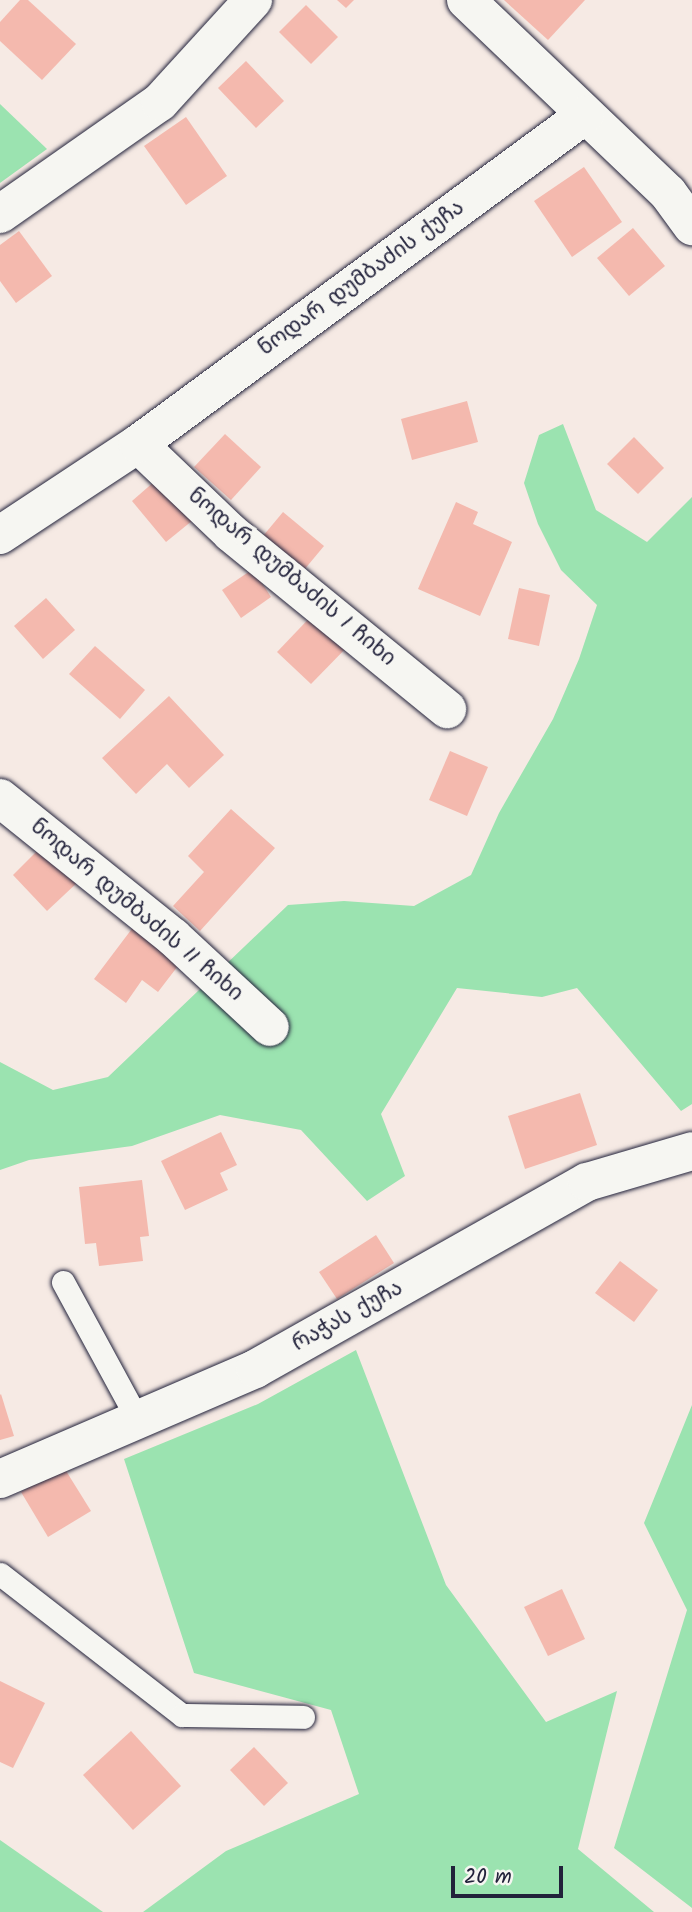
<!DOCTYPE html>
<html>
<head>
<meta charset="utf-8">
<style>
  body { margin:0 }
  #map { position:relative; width:692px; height:1912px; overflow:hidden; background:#f6eae4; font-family:Kalam,"Noto Sans Georgian",sans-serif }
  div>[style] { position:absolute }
  .green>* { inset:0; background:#9be3b0 }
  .building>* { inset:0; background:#f4b9ae }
  .roads { filter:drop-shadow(0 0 2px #22223b) drop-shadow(0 0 2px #22223b) }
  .service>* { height:23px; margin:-11.5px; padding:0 11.5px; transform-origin:11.5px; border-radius:11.5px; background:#f6f6f2 }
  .minor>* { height:38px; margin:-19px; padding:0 19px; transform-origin:19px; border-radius:19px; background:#f6f6f2 }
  span { translate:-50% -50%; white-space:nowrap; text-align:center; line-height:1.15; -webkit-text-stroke:7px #f6f6f2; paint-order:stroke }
  .street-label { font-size:21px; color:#22223b }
  .scale { position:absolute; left:451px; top:1866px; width:112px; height:32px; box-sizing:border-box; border:4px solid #22223b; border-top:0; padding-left:9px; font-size:21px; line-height:24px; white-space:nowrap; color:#22223b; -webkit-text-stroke:5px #f6f6f2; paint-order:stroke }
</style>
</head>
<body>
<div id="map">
  <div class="green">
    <i style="clip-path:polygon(0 104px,47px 149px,0 183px)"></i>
    <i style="clip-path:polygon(563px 424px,596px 510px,647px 542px,692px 497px,692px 1104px,681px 1111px,577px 988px,542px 997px,457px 988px,381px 1114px,405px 1176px,367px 1201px,301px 1130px,220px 1115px,132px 1146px,29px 1160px,0 1170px,0 1062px,53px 1090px,108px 1077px,288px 905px,344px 901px,414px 906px,471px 875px,499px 813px,553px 719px,579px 659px,597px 605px,561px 570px,538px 524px,524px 483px,539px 435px)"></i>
    <i style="clip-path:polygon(356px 1350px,446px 1585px,546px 1722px,617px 1691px,578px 1849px,654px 1912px,143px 1912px,226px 1851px,359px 1794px,331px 1710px,194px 1673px,124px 1459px,258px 1404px)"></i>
    <i style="clip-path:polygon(692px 1405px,692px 1908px,614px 1848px,687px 1610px,644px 1523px)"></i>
    <i style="clip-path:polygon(0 1840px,103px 1912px,0 1912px)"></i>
  </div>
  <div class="building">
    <i style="clip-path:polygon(20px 0,28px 0,76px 44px,42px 80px,0 41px,0 22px)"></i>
    <i style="clip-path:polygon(337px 0,354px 0,346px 8px)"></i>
    <i style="clip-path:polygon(504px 0,585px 0,548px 40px)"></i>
    <i style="clip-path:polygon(306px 5px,338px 37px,311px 64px,279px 32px)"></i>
    <i style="clip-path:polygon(246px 61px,284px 101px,256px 128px,218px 88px)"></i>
    <i style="clip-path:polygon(186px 117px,227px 176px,186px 205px,144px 146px)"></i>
    <i style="clip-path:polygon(584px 167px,622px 222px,572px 257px,534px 201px)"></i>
    <i style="clip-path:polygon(633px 228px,665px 266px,629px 296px,597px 258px)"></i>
    <i style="clip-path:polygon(19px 231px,52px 276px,16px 303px,0 281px,0 245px)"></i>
    <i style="clip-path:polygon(467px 401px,478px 442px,412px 460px,401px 419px)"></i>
    <i style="clip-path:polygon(225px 434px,261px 467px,231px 500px,194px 467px)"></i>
    <i style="clip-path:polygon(634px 437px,664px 468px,638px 494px,607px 464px)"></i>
    <i style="clip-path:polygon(163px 474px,198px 516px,166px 542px,132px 501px)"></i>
    <i style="clip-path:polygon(456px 502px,478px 512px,473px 524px,512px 542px,480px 616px,418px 589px)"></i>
    <i style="clip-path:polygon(283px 512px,324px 546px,304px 570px,263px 536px)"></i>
    <i style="clip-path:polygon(253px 569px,271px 597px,241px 618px,222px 590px)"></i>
    <i style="clip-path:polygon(519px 588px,550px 595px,539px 646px,508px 639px)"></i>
    <i style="clip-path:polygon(46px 598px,75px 630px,43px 659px,14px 626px)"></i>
    <i style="clip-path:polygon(318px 609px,352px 642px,311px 684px,277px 652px)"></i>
    <i style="clip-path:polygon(95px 646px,145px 690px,120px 719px,69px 674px)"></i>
    <i style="clip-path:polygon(169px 696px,224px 755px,189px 788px,167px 764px,136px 794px,102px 758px)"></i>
    <i style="clip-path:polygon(450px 751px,488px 767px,467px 816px,429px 800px)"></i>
    <i style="clip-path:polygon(231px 809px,275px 848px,200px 931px,173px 906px,204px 872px,188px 856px)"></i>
    <i style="clip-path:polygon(44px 844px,79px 881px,47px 911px,13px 875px)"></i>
    <i style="clip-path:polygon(134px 926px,181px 962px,158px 992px,142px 980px,126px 1003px,94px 979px)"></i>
    <i style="clip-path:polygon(580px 1093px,597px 1145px,525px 1169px,508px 1116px)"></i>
    <i style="clip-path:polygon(221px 1132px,237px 1165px,220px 1173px,228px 1190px,185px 1210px,161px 1161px)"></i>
    <i style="clip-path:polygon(142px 1180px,149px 1236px,140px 1237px,143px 1261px,99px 1266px,96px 1243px,85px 1244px,79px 1187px)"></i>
    <i style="clip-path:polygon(376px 1235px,394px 1263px,337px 1299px,319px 1272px)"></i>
    <i style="clip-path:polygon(620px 1261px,658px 1290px,634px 1322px,595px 1293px)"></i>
    <i style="clip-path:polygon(1px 1394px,14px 1436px,0 1440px,0 1395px)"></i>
    <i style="clip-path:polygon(63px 1466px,91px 1511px,48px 1537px,21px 1492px)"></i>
    <i style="clip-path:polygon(562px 1589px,585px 1639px,548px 1656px,524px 1607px)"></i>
    <i style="clip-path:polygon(0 1681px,45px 1703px,13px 1768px,0 1762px)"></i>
    <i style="clip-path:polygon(131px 1731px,181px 1786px,133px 1830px,83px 1775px)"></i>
    <i style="clip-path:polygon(254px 1747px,288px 1783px,264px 1806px,230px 1770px)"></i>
  </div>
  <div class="roads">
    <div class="service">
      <i style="left:63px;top:1282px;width:157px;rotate:61.5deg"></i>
      <i style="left:0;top:1574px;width:230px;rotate:37.8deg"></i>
      <i style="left:182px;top:1715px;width:121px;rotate:0.9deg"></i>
    </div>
    <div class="minor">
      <i style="left:466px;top:0;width:279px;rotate:43.7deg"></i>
      <i style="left:668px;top:193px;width:41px;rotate:54deg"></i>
      <i style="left:0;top:214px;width:195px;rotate:-35deg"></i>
      <i style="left:160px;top:102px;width:138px;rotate:-47.6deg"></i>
      <i style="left:138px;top:444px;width:129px;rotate:43.7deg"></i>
      <i style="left:231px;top:533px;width:279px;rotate:39.2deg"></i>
      <i style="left:0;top:535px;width:165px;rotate:-33.4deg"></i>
      <i style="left:138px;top:444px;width:555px;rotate:-36.35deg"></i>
      <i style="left:0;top:798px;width:222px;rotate:38.8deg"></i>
      <i style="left:173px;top:937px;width:132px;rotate:42.9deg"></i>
      <i style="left:0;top:1479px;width:278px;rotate:-23.3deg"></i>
      <i style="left:255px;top:1369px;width:381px;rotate:-29.4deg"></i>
      <i style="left:587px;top:1182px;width:109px;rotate:-16.4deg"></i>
    </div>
  </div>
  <div class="street-label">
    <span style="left:362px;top:279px;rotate:-36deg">ნოდარ დუმბაძის ქუჩა</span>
    <span style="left:291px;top:578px;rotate:40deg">ნოდარ დუმბაძის I ჩიხი</span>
    <span style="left:136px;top:911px;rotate:40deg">ნოდარ დუმბაძის II ჩიხი</span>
    <span style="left:348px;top:1317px;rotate:-29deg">რაჭას ქუჩა</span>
  </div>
  <div class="scale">20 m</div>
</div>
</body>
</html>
